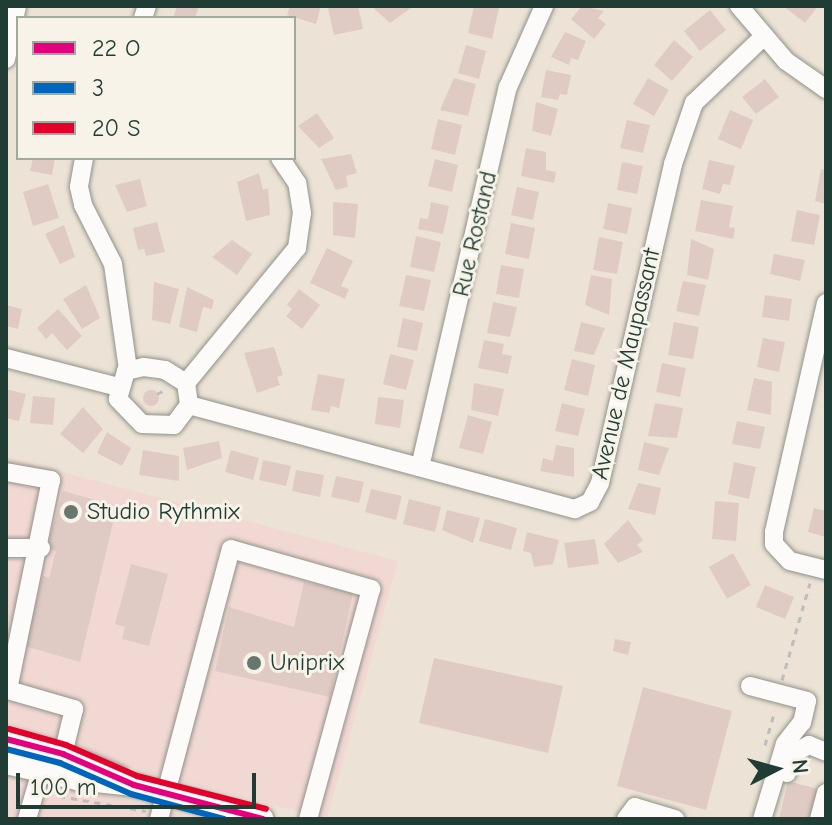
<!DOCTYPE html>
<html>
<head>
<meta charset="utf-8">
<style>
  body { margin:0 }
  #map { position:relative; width:832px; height:825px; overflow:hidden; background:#ece3d6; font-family:"Comic Neue",sans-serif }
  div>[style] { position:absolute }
  .built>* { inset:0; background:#f2d8d3 }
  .building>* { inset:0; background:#e0cbc4 }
  .round { border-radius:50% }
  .path>* { height:3px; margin-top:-1.5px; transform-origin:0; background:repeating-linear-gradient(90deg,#bdbebc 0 6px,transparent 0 12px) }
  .roads { filter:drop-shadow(0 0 2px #91928a) drop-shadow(0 0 2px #91928a) }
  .minor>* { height:18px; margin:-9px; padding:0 9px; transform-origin:9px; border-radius:9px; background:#fcfbf9 }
  .major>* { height:22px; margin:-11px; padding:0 11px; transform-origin:11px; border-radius:11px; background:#fcfbf9 }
  .bus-1>* { height:6px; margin:-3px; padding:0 3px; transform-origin:3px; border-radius:3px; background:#e5007d }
  .bus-2>* { height:6px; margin:-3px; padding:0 3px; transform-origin:3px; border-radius:3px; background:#0065bd }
  .bus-3>* { height:6px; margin:-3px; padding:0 3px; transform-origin:3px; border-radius:3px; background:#e4002b }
  .dots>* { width:22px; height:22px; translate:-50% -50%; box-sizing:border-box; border:4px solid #f7f3e8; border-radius:50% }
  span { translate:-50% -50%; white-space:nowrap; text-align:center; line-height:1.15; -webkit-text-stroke:6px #f7f3e8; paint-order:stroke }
  .street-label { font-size:24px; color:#1f3d34 }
  .poi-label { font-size:24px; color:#1f3d34 }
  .left { translate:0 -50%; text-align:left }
  .frame { position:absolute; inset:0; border:8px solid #1f3d34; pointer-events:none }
  .legend { position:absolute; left:16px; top:16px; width:280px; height:144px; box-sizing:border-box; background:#f7f3e8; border:2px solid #a1aaa0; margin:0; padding:10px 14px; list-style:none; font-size:24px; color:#1f3d34 }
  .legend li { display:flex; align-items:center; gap:16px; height:40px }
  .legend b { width:40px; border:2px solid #a1aaa0 }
  .north { position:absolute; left:736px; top:729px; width:80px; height:80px; -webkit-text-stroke:6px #f7f3e8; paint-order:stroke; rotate:84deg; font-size:22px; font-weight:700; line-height:32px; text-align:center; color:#1f3d34 }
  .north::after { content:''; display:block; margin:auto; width:28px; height:36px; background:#1f3d34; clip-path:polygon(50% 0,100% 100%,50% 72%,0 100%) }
  .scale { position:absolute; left:16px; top:773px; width:240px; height:36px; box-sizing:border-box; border:4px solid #1f3d34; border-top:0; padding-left:10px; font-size:24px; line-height:28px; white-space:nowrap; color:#1f3d34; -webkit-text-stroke:6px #f7f3e8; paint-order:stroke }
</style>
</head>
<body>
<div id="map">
  <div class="built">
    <i style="clip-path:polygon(6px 457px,398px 561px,327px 819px,6px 735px)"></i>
    <i style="clip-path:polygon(6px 768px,197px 819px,6px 819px)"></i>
  </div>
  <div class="building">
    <i style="clip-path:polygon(177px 6px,199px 6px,195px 18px,173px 18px)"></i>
    <i style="clip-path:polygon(290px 6px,321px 6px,316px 24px,287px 15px)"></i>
    <i style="clip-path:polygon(358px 6px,363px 29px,334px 35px,328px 8px)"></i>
    <i style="clip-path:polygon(371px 6px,414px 6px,390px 23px)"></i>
    <i style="clip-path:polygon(474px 6px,499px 8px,492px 39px,468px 33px)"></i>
    <i style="clip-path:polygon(582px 6px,604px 11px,598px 18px,606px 24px,594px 39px,571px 19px)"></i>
    <i style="clip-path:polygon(783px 6px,818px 6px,805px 23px)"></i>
    <i style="clip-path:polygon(710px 10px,726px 30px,700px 51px,684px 31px)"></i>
    <i style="clip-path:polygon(565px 32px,586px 41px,578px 60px,571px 58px,569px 65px,551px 57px)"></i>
    <i style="clip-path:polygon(674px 40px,693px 57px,672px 81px,654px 65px)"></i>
    <i style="clip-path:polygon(466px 45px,486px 51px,479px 79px,458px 73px)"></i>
    <i style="clip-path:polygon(546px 70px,571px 75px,567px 95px,560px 94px,558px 100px,541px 97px)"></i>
    <i style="clip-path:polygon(454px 78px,476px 84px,468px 116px,440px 110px)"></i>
    <i style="clip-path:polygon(648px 78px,669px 90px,654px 116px,633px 104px)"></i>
    <i style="clip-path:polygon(765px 79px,779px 97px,756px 114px,742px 97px)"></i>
    <i style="clip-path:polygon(536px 102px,558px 109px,551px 136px,532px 131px)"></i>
    <i style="clip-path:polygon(730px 110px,753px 120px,741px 149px,718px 139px)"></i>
    <i style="clip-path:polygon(317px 113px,334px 138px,319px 148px,298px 126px)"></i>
    <i style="clip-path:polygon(438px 119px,462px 125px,455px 155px,431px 149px)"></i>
    <i style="clip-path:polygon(627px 120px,650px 125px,643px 153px,620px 148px)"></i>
    <i style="clip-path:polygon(526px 148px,546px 152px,546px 170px,556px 172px,554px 183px,521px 176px)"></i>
    <i style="clip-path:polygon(351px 154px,357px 173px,346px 176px,348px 187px,336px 190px,321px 159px)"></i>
    <i style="clip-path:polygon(33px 158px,55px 158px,52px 175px,30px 171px)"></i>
    <i style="clip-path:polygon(435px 159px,458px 165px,452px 192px,428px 186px)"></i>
    <i style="clip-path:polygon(709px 160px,735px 166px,730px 185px,723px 184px,720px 194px,702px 189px)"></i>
    <i style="clip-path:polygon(622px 162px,643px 166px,637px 194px,617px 190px)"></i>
    <i style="clip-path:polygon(821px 169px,826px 170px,826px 204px,815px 201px)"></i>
    <i style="clip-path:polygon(259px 173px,263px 190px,268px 188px,270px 215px,246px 221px,237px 182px)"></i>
    <i style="clip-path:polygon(140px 179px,147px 206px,127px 212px,115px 185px)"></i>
    <i style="clip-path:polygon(48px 184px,59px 218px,33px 226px,23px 192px)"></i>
    <i style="clip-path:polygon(517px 187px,539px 192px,533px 220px,511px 215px)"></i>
    <i style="clip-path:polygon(701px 200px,733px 206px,729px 227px,735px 228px,733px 239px,695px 231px)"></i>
    <i style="clip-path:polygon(333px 202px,358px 204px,355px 238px,333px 235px)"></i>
    <i style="clip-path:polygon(431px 202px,449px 206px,443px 234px,418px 229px,420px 218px,428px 219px)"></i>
    <i style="clip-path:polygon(608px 203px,632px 208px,627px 234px,603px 229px)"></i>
    <i style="clip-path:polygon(797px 210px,820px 215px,814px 245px,791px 241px)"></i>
    <i style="clip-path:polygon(157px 222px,165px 252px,146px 256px,144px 249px,138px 250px,133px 228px)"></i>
    <i style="clip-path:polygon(511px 223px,535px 228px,529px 259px,505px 254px)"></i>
    <i style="clip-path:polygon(64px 225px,75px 257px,60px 264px,45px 234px)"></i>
    <i style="clip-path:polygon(416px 236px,441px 242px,434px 272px,410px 267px)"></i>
    <i style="clip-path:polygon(599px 237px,623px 242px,617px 274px,593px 270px)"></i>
    <i style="clip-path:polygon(691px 239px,714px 249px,708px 280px,687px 275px)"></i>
    <i style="clip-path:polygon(232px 240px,252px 254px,237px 275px,212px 257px)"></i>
    <i style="clip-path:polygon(327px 248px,353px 261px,341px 286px,349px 289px,345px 299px,310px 283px)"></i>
    <i style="clip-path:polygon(774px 254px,805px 260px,800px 281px,770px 274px)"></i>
    <i style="clip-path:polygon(501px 265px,524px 269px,519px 298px,496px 294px)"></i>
    <i style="clip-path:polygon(406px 275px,431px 280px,424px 311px,399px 306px)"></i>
    <i style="clip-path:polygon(591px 275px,612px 279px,609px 315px,585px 305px)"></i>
    <i style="clip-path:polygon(683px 281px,706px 285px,699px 316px,676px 311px)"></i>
    <i style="clip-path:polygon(154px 282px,179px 289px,170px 324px,152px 320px)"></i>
    <i style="clip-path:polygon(86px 285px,100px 318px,82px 329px,63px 299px)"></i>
    <i style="clip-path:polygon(187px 287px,214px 300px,212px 309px,203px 307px,197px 332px,179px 327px)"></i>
    <i style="clip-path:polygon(299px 289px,320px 305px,302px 329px,286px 316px,292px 309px,287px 305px)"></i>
    <i style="clip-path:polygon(765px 295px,792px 299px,789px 321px,762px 317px)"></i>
    <i style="clip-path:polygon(493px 302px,517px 307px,510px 337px,487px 333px)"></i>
    <i style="clip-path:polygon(6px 305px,22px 309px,18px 329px,6px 326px)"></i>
    <i style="clip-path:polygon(58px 309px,82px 336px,67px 350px,52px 333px,46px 339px,37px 328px)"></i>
    <i style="clip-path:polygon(403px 318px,423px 323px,417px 351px,397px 347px)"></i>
    <i style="clip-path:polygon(581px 322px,605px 328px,594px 355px,574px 351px)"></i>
    <i style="clip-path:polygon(674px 322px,699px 327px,693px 359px,668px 355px)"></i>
    <i style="clip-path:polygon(763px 338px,785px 342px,779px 372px,757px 367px)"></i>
    <i style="clip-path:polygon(484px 340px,504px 344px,502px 354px,512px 356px,508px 374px,478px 368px)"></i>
    <i style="clip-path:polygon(274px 347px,283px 375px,277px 377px,280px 385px,257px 393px,244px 353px)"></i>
    <i style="clip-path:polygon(390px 354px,414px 360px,406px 390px,383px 384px)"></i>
    <i style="clip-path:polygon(572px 359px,595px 365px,588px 396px,564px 390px)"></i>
    <i style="clip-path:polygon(662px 363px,686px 368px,680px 397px,656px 392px)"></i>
    <i style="clip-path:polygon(318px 374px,345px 379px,339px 408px,331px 406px,329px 413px,311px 410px)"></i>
    <i style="clip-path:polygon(754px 378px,772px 382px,771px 415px,747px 410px)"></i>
    <i style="clip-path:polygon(474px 383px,504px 389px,498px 416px,471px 410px)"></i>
    <i style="clip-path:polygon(6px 389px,26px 394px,19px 421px,6px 418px)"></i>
    <i class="round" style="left:143px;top:390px;width:16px;height:16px"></i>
    <i style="clip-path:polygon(33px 396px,55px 398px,53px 425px,30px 423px)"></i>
    <i style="clip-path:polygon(378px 397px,404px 400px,400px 428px,375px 424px)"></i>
    <i style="clip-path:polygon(562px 403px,585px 409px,578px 436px,555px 431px)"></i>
    <i style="clip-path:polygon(655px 403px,683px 408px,677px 438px,648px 436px)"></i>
    <i style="clip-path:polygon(83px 407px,103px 429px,83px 453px,60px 434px)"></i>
    <i style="clip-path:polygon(468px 415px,492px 422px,483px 454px,459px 448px)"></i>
    <i style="clip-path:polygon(737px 421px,765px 427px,760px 449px,732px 444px)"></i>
    <i style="clip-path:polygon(107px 432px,131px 448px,122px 466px,97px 453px)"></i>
    <i style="clip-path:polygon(219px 441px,222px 458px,187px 470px,183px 448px)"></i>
    <i style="clip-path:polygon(644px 442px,669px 448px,659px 475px,638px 470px)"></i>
    <i style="clip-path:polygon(556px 445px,574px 448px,574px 477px,540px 471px,543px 458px,553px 461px)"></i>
    <i style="clip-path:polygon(143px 450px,179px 456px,179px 481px,139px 475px)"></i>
    <i style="clip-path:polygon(231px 450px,259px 458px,253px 480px,225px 472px)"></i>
    <i style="clip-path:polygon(263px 460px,291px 466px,286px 486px,259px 480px)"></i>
    <i style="clip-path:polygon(734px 462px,756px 467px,749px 499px,728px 494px)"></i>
    <i style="clip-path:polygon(296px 470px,324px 475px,320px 497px,292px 491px)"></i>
    <i style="clip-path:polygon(336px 476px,364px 482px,359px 503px,331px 497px)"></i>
    <i style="clip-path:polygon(638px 483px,661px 488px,655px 515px,628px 509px)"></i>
    <i style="clip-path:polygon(371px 489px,402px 496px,396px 520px,365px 512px)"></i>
    <i style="clip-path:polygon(63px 491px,117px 506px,80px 662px,25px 646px,43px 576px,49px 578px,56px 551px,47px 549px)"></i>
    <i style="clip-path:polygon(409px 499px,441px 507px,435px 532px,403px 524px)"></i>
    <i style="clip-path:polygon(715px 501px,739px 503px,736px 541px,712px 539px)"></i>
    <i style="clip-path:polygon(814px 508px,826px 511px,826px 537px,808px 532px)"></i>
    <i style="clip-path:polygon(447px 510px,480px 518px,473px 543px,442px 530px)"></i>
    <i style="clip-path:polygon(485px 519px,517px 528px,511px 550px,479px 541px)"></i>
    <i style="clip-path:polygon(628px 520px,643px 540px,637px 545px,643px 552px,618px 563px,604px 544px)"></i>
    <i style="clip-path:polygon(527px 532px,559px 540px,553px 564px,534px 567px,531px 553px,523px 551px)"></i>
    <i style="clip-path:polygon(595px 539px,599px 564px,568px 568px,564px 543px)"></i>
    <i style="clip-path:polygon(733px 553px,751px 585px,727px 599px,709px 567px)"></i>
    <i style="clip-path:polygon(131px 564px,168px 574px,149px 646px,122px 639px,125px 627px,115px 624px)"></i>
    <i style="clip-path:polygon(304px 582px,353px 593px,330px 697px,215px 671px,229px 607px,294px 627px)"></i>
    <i style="clip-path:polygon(765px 585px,794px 597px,785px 619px,756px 607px)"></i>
    <i style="clip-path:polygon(615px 639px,631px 642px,628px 655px,613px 651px)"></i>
    <i style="clip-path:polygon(434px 658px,563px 686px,548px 753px,419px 723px)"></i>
    <i style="clip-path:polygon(643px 687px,732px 711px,706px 810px,617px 786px)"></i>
    <i style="clip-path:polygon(788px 781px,818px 789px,812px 814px,816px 819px,779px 819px)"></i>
  </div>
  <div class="path">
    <i style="left:157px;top:394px;width:11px;rotate:-27deg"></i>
    <i style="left:782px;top:680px;width:101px;rotate:-73.9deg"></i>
    <i style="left:765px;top:745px;width:36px;rotate:-74deg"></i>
    <i style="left:59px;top:796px;width:88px;rotate:9.8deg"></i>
  </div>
  <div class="roads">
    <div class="minor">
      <i style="left:739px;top:6px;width:72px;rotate:49.5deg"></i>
      <i style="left:786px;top:61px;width:49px;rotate:35deg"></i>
      <i style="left:143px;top:18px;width:13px;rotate:-72deg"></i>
      <i style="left:6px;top:59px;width:54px;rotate:-78.3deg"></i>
      <i style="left:84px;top:158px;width:29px;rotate:100deg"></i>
      <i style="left:79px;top:187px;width:18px;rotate:77deg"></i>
      <i style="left:83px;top:205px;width:66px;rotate:63deg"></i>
      <i style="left:113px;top:264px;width:106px;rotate:81.9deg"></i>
      <i style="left:826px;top:303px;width:235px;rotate:102.8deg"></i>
      <i style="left:774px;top:532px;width:12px;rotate:90deg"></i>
      <i style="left:774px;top:544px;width:23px;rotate:47deg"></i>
      <i style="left:790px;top:561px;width:37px;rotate:14deg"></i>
      <i style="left:6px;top:358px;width:116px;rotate:14.5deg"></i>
      <i style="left:144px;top:367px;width:21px;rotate:8deg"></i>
      <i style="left:165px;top:370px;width:25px;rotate:32deg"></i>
      <i style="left:186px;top:383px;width:22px;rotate:82deg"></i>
      <i style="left:189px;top:405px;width:25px;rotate:127deg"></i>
      <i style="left:174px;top:425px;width:32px;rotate:-178deg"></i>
      <i style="left:142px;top:424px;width:35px;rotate:-134deg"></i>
      <i style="left:118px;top:399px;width:29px;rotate:-74deg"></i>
      <i style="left:126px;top:371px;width:18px;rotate:-13deg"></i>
      <i style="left:186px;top:383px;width:175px;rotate:-50.6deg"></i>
      <i style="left:297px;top:248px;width:35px;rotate:-82deg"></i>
      <i style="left:302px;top:213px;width:30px;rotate:-99deg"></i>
      <i style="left:297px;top:183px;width:30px;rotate:-124deg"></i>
      <i style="left:189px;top:405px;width:400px;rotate:15.1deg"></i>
      <i style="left:575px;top:509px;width:17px;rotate:-25deg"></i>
      <i style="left:590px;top:502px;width:21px;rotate:-62deg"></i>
      <i style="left:600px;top:483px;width:327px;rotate:-77.1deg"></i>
      <i style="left:673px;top:164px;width:65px;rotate:-71deg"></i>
      <i style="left:694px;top:103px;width:97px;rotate:-43.7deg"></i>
      <i style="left:420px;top:467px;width:390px;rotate:-77deg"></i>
      <i style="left:508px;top:87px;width:89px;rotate:-66deg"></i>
      <i style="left:6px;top:472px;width:46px;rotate:10.1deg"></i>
      <i style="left:51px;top:480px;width:214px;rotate:101.6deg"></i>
      <i style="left:8px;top:690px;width:69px;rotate:16.1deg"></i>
      <i style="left:74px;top:709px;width:46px;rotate:103.7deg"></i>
      <i style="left:6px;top:548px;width:35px"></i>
      <i style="left:750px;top:686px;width:59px;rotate:14.7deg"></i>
      <i style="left:807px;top:701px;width:22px;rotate:103deg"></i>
      <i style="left:802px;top:722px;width:28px;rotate:128deg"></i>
      <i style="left:785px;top:744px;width:78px;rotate:107deg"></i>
      <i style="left:787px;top:773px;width:21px;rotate:-71deg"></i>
      <i style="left:794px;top:753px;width:17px;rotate:-28deg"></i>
      <i style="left:809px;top:745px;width:18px;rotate:22deg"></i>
      <i style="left:27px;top:819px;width:50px;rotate:-73.7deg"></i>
      <i style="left:159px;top:819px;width:279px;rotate:-75.1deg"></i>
      <i style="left:231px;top:549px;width:146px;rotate:15.9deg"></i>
      <i style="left:371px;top:589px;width:238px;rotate:105.3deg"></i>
      <i style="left:626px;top:819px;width:15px;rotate:-53deg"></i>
      <i style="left:635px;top:807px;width:42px;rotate:16.7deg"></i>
      <i style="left:819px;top:819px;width:27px;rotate:-75deg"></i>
    </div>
    <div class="major">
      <i style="left:6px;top:739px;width:59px;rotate:14.7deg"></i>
      <i style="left:63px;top:754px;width:61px;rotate:22.3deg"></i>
      <i style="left:6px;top:763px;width:73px;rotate:12.7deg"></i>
      <i style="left:77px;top:779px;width:57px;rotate:6deg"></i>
      <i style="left:134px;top:785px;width:133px;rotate:14.8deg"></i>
    </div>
  </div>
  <div class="bus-1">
    <i style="left:6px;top:739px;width:59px;rotate:14.7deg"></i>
    <i style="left:63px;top:754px;width:77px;rotate:23.6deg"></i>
    <i style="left:134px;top:785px;width:133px;rotate:14.8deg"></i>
  </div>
  <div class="bus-2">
    <i style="left:6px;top:749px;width:56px;rotate:14.5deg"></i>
    <i style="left:60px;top:763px;width:77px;rotate:23.6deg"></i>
    <i style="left:131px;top:794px;width:96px;rotate:15deg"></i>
  </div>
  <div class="bus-3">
    <i style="left:9px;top:729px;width:59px;rotate:15.7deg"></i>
    <i style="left:66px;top:745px;width:77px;rotate:23.6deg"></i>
    <i style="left:137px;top:776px;width:133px;rotate:14.3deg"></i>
  </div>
  <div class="dots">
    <i style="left:71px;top:512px;background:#67776d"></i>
    <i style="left:254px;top:663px;background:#67776d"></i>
  </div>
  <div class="street-label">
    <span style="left:475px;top:234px;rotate:-77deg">Rue Rostand</span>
    <span style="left:626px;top:364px;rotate:-77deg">Avenue de Maupassant</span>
  </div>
  <div class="poi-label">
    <span class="left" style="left:87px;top:512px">Studio Rythmix</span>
    <span class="left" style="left:270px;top:663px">Uniprix</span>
  </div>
  <div class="frame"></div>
  <ul class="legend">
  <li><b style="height:10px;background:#e5007d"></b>22 O</li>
  <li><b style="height:10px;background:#0065bd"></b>3</li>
  <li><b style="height:10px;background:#e4002b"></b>20 S</li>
  </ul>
  <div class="north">N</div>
  <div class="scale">100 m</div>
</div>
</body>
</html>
